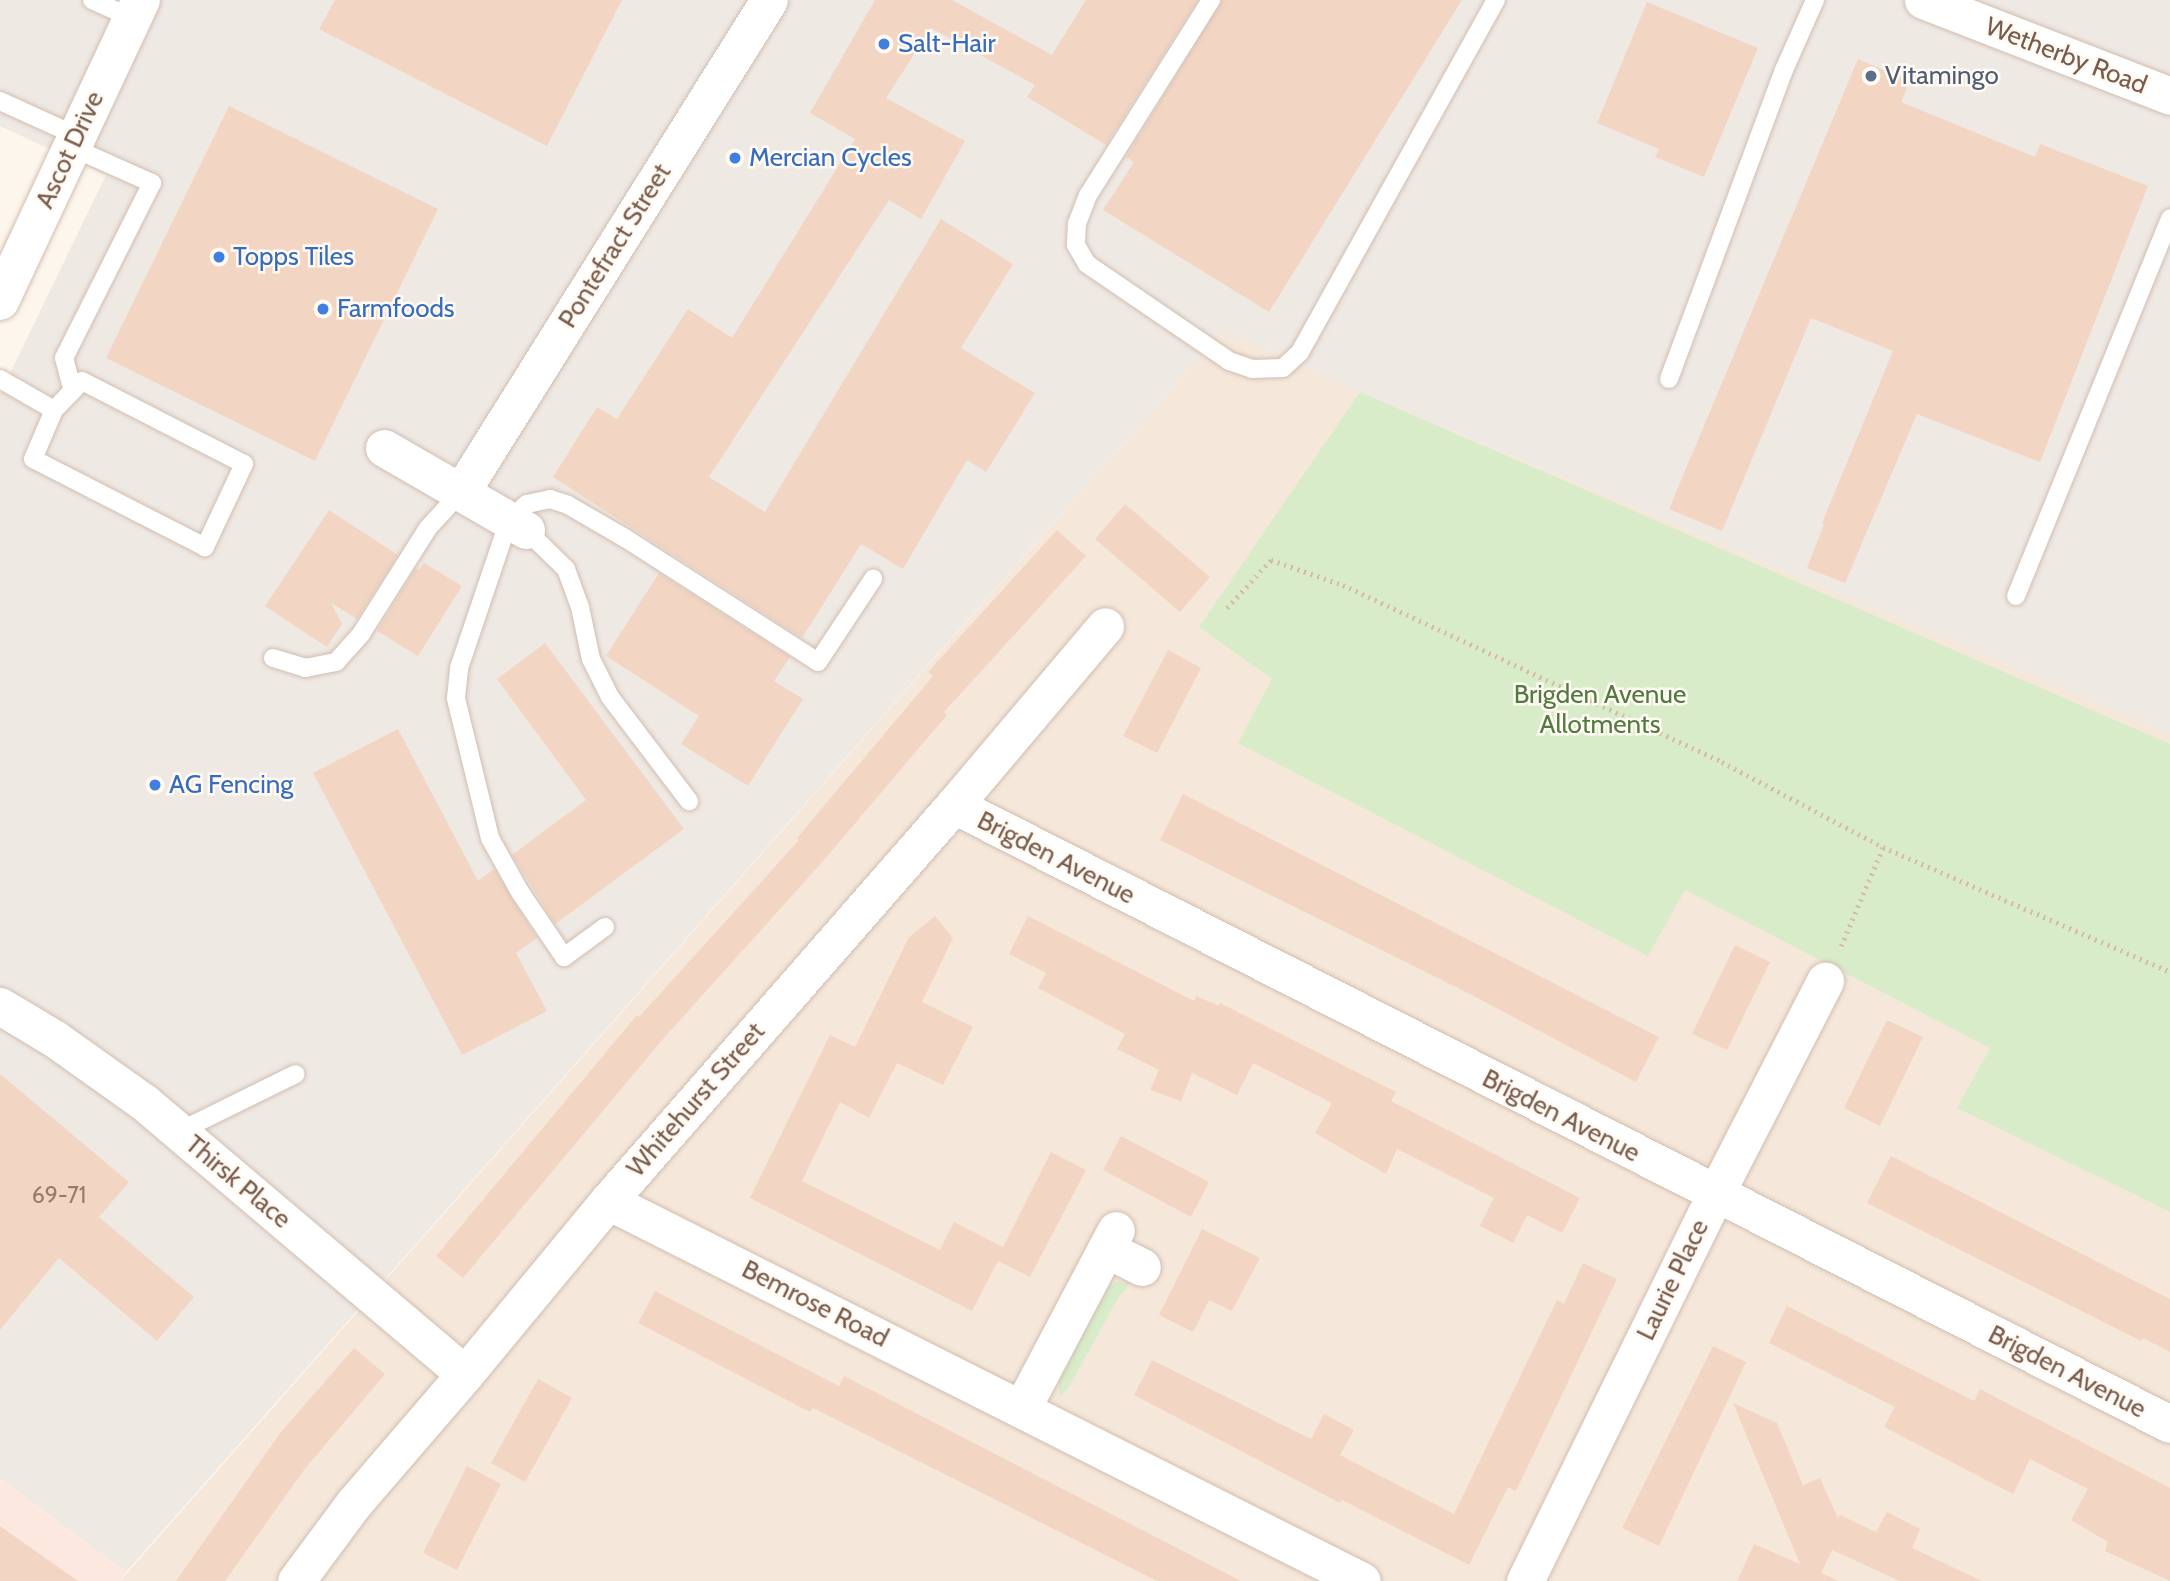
<!DOCTYPE html>
<html>
<head>
<meta charset="utf-8">
<style>
  body { margin:0 }
  #map { position:relative; width:2170px; height:1581px; overflow:hidden; background:#fdf6ec; font-family:Cabin,sans-serif }
  div>[style] { position:absolute }
  .residential>* { inset:0; background:#f5e8da }
  .commercial>* { inset:0; background:#fde8e0 }
  .industrial>* { inset:0; background:#efe9e4 }
  .green>* { inset:0; background:#d8ecc9 }
  .building>* { inset:0; background:#f3d5c3 }
  .path>* { height:4.5px; margin-top:-2.25px; transform-origin:0; background:repeating-linear-gradient(90deg,#d9b8a5 0 2px,transparent 0 7px) }
  .roads { filter:drop-shadow(0 0 2px #d1beb0) drop-shadow(0 0 2px #d1beb0) }
  .lane>* { height:18px; margin:-9px; padding:0 9px; transform-origin:9px; border-radius:9px; background:#fff }
  .street>* { height:37px; margin:-18.5px; padding:0 18.5px; transform-origin:18.5px; border-radius:18.5px; background:#fff }
  .secondary>* { height:38px; margin:-19px; padding:0 19px; transform-origin:19px; border-radius:19px; background:#fff }
  .dots>* { width:19px; height:19px; translate:-50% -50%; box-sizing:border-box; border:4px solid #fffaf3; border-radius:50% }
  span { translate:-50% -50%; white-space:nowrap; text-align:center; line-height:1.15; -webkit-text-stroke:5px #fffaf3; paint-order:stroke }
  .number-label { font-size:23px; color:#987a6a }
  .number-label span { -webkit-text-stroke-width:0 }
  .shop-label { font-size:26px; color:#366cbe }
  .left { translate:0 -50%; text-align:left }
  .street-label { font-size:26px; color:#7a5c4d }
  .service-label { font-size:26px; color:#4e5e75 }
  .park-label { font-size:26px; color:#537a41 }
</style>
</head>
<body>
<div id="map">
  <div class="residential">
    <i style="clip-path:polygon(1224px 330px,1360px 392px,2170px 733px,2170px 1581px,120px 1581px)"></i>
  </div>
  <div class="commercial">
    <i style="clip-path:polygon(0 1478px,126px 1572px,120px 1581px,0 1581px)"></i>
  </div>
  <div class="industrial">
    <i style="clip-path:polygon(0 0,2170px 0,2170px 733px,1360px 392px,1224px 330px,126px 1572px,0 1478px,0 394px,106px 175px,0 126px)"></i>
  </div>
  <div class="green">
    <i style="clip-path:polygon(1360px 392px,2170px 744px,2170px 1212px,1957px 1108px,1990px 1048px,1685px 890px,1648px 956px,1238px 743px,1272px 679px,1199px 627px)"></i>
    <i style="clip-path:polygon(1116px 1282px,1130px 1283px,1117px 1300px,1069px 1387px,1060px 1397px,1058px 1380px,1102px 1292px)"></i>
  </div>
  <div class="building">
    <i style="clip-path:polygon(335px 0,622px 0,547px 146px,319px 29px)"></i>
    <i style="clip-path:polygon(875px 0,952px 0,1052px 55px,1086px 0,1198px 0,1106px 145px,1027px 97px,1035px 85px,931px 28px,886px 98px,965px 141px,921px 219px,889px 200px,709px 477px,765px 512px,941px 219px,1013px 264px,961px 348px,1035px 393px,986px 472px,967px 460px,903px 569px,861px 544px,802px 638px,553px 477px,597px 407px,617px 419px,688px 309px,732px 338px,855px 139px,810px 113px)"></i>
    <i style="clip-path:polygon(1222px 0,1462px 0,1269px 312px,1103px 210px,1134px 162px,1126px 157px)"></i>
    <i style="clip-path:polygon(1647px 2px,1758px 48px,1704px 177px,1655px 157px,1659px 149px,1597px 123px)"></i>
    <i style="clip-path:polygon(1858px 59px,1910px 81px,1901px 102px,2035px 157px,2040px 144px,2148px 186px,2040px 462px,1917px 414px,1845px 583px,1807px 568px,1824px 524px,1822px 523px,1893px 351px,1811px 318px,1722px 531px,1669px 509px)"></i>
    <i style="clip-path:polygon(229px 106px,438px 209px,315px 461px,106px 358px)"></i>
    <i style="clip-path:polygon(1125px 504px,1210px 577px,1180px 612px,1095px 539px)"></i>
    <i style="clip-path:polygon(329px 510px,398px 555px,357px 619px,331px 603px,342px 624px,327px 647px,265px 606px)"></i>
    <i style="clip-path:polygon(1057px 530px,1086px 556px,944px 712px,947px 715px,824px 860px,663px 1039px,463px 1278px,436px 1256px,637px 1015px,639px 1017px,799px 840px,797px 838px,933px 676px,928px 672px)"></i>
    <i style="clip-path:polygon(424px 563px,462px 586px,418px 656px,377px 631px,416px 568px,419px 570px)"></i>
    <i style="clip-path:polygon(659px 573px,790px 657px,774px 681px,803px 699px,748px 786px,681px 744px,699px 716px,606px 656px)"></i>
    <i style="clip-path:polygon(545px 643px,684px 829px,555px 924px,512px 855px,586px 800px,497px 679px)"></i>
    <i style="clip-path:polygon(1168px 650px,1201px 668px,1157px 753px,1123px 736px)"></i>
    <i style="clip-path:polygon(398px 729px,478px 881px,494px 869px,537px 938px,516px 953px,547px 1011px,462px 1055px,313px 773px)"></i>
    <i style="clip-path:polygon(1183px 794px,1659px 1037px,1636px 1082px,1468px 993px,1160px 840px)"></i>
    <i style="clip-path:polygon(935px 916px,953px 938px,922px 1002px,973px 1027px,943px 1085px,897px 1063px,869px 1118px,840px 1102px,802px 1181px,940px 1250px,954px 1222px,1003px 1247px,1051px 1152px,1086px 1170px,1030px 1277px,998px 1261px,972px 1311px,750px 1198px,830px 1035px,855px 1047px,909px 937px)"></i>
    <i style="clip-path:polygon(1028px 916px,1194px 1001px,1196px 996px,1219px 1006px,1220px 1003px,1396px 1092px,1391px 1101px,1580px 1198px,1562px 1233px,1527px 1215px,1513px 1243px,1480px 1226px,1494px 1198px,1397px 1149px,1386px 1174px,1315px 1133px,1332px 1103px,1253px 1063px,1237px 1095px,1192px 1073px,1181px 1101px,1150px 1090px,1159px 1070px,1117px 1049px,1125px 1034px,1038px 988px,1046px 973px,1009px 954px)"></i>
    <i style="clip-path:polygon(1735px 945px,1770px 962px,1727px 1050px,1692px 1034px)"></i>
    <i style="clip-path:polygon(1887px 1020px,1923px 1037px,1880px 1126px,1844px 1108px)"></i>
    <i style="clip-path:polygon(0 1074px,129px 1182px,99px 1217px,194px 1297px,157px 1341px,59px 1258px,0 1330px)"></i>
    <i style="clip-path:polygon(1121px 1136px,1209px 1182px,1191px 1217px,1103px 1170px)"></i>
    <i style="clip-path:polygon(1891px 1156px,2170px 1299px,2170px 1352px,2143px 1338px,2141px 1341px,1867px 1203px)"></i>
    <i style="clip-path:polygon(1202px 1229px,1260px 1258px,1232px 1311px,1209px 1300px,1193px 1332px,1159px 1315px)"></i>
    <i style="clip-path:polygon(1583px 1263px,1617px 1279px,1516px 1491px,1508px 1487px,1469px 1565px,1342px 1500px,1340px 1503px,1134px 1395px,1152px 1360px,1311px 1439px,1324px 1414px,1354px 1430px,1340px 1455px,1454px 1514px,1557px 1300px,1564px 1304px)"></i>
    <i style="clip-path:polygon(655px 1291px,839px 1386px,844px 1376px,1241px 1581px,1157px 1581px,813px 1408px,810px 1412px,638px 1323px)"></i>
    <i style="clip-path:polygon(1787px 1306px,1974px 1401px,1980px 1389px,2170px 1488px,2170px 1581px,2105px 1551px,2108px 1542px,2071px 1520px,2088px 1489px,2030px 1459px,2013px 1494px,1884px 1427px,1895px 1407px,1769px 1343px)"></i>
    <i style="clip-path:polygon(1713px 1346px,1746px 1362px,1659px 1546px,1622px 1528px)"></i>
    <i style="clip-path:polygon(354px 1348px,385px 1374px,304px 1470px,225px 1581px,176px 1581px,281px 1432px)"></i>
    <i style="clip-path:polygon(538px 1379px,572px 1398px,525px 1482px,491px 1463px)"></i>
    <i style="clip-path:polygon(1733px 1403px,1777px 1423px,1803px 1485px,1820px 1478px,1838px 1518px,1840px 1515px,1876px 1532px,1887px 1512px,1920px 1529px,1912px 1548px,1982px 1581px,1900px 1581px,1832px 1550px,1821px 1573px,1839px 1581px,1737px 1581px,1754px 1544px,1800px 1564px)"></i>
    <i style="clip-path:polygon(467px 1466px,501px 1484px,457px 1570px,423px 1553px)"></i>
    <i style="clip-path:polygon(0 1526px,78px 1581px,0 1581px)"></i>
  </div>
  <div class="path">
    <i style="left:1227px;top:608px;width:65px;rotate:-47.5deg"></i>
    <i style="left:1271px;top:560px;width:76px;rotate:19.1deg"></i>
    <i style="left:1343px;top:585px;width:418px;rotate:25deg"></i>
    <i style="left:1722px;top:762px;width:182px;rotate:27.8deg"></i>
    <i style="left:1883px;top:847px;width:313px;rotate:23.5deg"></i>
    <i style="left:1841px;top:946px;width:108px;rotate:-67deg"></i>
  </div>
  <div class="roads">
    <div class="lane">
      <i style="left:92px;top:0;width:44px;rotate:24.2deg"></i>
      <i style="left:1211px;top:0;width:231px;rotate:122.2deg"></i>
      <i style="left:1088px;top:195px;width:30px;rotate:111deg"></i>
      <i style="left:1077px;top:223px;width:22px;rotate:93deg"></i>
      <i style="left:1076px;top:245px;width:22px;rotate:60deg"></i>
      <i style="left:1087px;top:264px;width:172px;rotate:34.3deg"></i>
      <i style="left:1229px;top:361px;width:24px;rotate:19deg"></i>
      <i style="left:1252px;top:369px;width:31px;rotate:-2deg"></i>
      <i style="left:1283px;top:368px;width:23px;rotate:-43deg"></i>
      <i style="left:1300px;top:352px;width:403px;rotate:-60.9deg"></i>
      <i style="left:0;top:101px;width:85px;rotate:24.4deg"></i>
      <i style="left:71px;top:147px;width:89px;rotate:24deg"></i>
      <i style="left:152px;top:183px;width:196px;rotate:116.7deg"></i>
      <i style="left:64px;top:358px;width:34px;rotate:75deg"></i>
      <i style="left:0;top:379px;width:62px;rotate:29.9deg"></i>
      <i style="left:1669px;top:379px;width:330px;rotate:-69.6deg"></i>
      <i style="left:1784px;top:70px;width:77px;rotate:-66.1deg"></i>
      <i style="left:82px;top:381px;width:182px;rotate:27.1deg"></i>
      <i style="left:244px;top:464px;width:92px;rotate:115.2deg"></i>
      <i style="left:205px;top:547px;width:193px;rotate:-152.9deg"></i>
      <i style="left:33px;top:459px;width:53px;rotate:-66.8deg"></i>
      <i style="left:54px;top:410px;width:40px;rotate:-46deg"></i>
      <i style="left:526px;top:530px;width:56px;rotate:44.3deg"></i>
      <i style="left:566px;top:569px;width:40px;rotate:69.8deg"></i>
      <i style="left:580px;top:607px;width:53px;rotate:78.1deg"></i>
      <i style="left:591px;top:659px;width:42px;rotate:63.4deg"></i>
      <i style="left:610px;top:697px;width:131px;rotate:52.8deg"></i>
      <i style="left:2016px;top:596px;width:408px;rotate:-67.8deg"></i>
      <i style="left:273px;top:658px;width:34px;rotate:17deg"></i>
      <i style="left:305px;top:668px;width:32px;rotate:-11deg"></i>
      <i style="left:336px;top:662px;width:38px;rotate:-48deg"></i>
      <i style="left:361px;top:634px;width:125px;rotate:-57.7deg"></i>
      <i style="left:428px;top:528px;width:49px;rotate:-47.5deg"></i>
      <i style="left:605px;top:927px;width:51px;rotate:143.8deg"></i>
      <i style="left:564px;top:957px;width:78px;rotate:-124.1deg"></i>
      <i style="left:520px;top:892px;width:62px;rotate:-119.1deg"></i>
      <i style="left:490px;top:838px;width:144px;rotate:-103.7deg"></i>
      <i style="left:456px;top:698px;width:30px;rotate:-84deg"></i>
      <i style="left:459px;top:668px;width:156px;rotate:-71.3deg"></i>
      <i style="left:509px;top:520px;width:24px;rotate:-42deg"></i>
      <i style="left:527px;top:504px;width:24px;rotate:-12deg"></i>
      <i style="left:550px;top:499px;width:19px;rotate:18deg"></i>
      <i style="left:568px;top:505px;width:66px;rotate:30.1deg"></i>
      <i style="left:625px;top:538px;width:229px;rotate:32.7deg"></i>
      <i style="left:818px;top:662px;width:100px;rotate:-56.5deg"></i>
      <i style="left:178px;top:1132px;width:131px;rotate:-26.2deg"></i>
    </div>
    <div class="street">
      <i style="left:1923px;top:0;width:265px;rotate:21.2deg"></i>
      <i style="left:384px;top:448px;width:164px;rotate:30deg"></i>
      <i style="left:461px;top:492px;width:580px;rotate:-57.95deg"></i>
      <i style="left:954px;top:805px;width:1364px;rotate:26.98deg"></i>
      <i style="left:0;top:1006px;width:64px;rotate:31deg"></i>
      <i style="left:55px;top:1039px;width:110px;rotate:35.4deg"></i>
      <i style="left:145px;top:1103px;width:419px;rotate:40.3deg"></i>
      <i style="left:608px;top:1201px;width:844px;rotate:26.75deg"></i>
      <i style="left:1106px;top:1249px;width:40px;rotate:26.6deg"></i>
      <i style="left:1022px;top:1408px;width:201px;rotate:-62.2deg"></i>
      <i style="left:296px;top:1581px;width:97px;rotate:-53.4deg"></i>
      <i style="left:354px;top:1503px;width:170px;rotate:-49.3deg"></i>
      <i style="left:465px;top:1374px;width:224px;rotate:-50.4deg"></i>
      <i style="left:608px;top:1201px;width:526px;rotate:-48.86deg"></i>
      <i style="left:954px;top:805px;width:234px;rotate:-49.8deg"></i>
      <i style="left:1525px;top:1581px;width:430px;rotate:-63.8deg"></i>
      <i style="left:1715px;top:1195px;width:241px;rotate:-62.8deg"></i>
    </div>
    <div class="secondary">
      <i style="left:0;top:301px;width:332px;rotate:-64.9deg"></i>
    </div>
  </div>
  <div class="dots">
    <i style="left:884px;top:44px;background:#3f7fe0"></i>
    <i style="left:1871px;top:76px;background:#5c6f8a"></i>
    <i style="left:735px;top:158px;background:#3f7fe0"></i>
    <i style="left:219px;top:257px;background:#3f7fe0"></i>
    <i style="left:323px;top:309px;background:#3f7fe0"></i>
    <i style="left:155px;top:785px;background:#3f7fe0"></i>
  </div>
  <div class="number-label">
    <span style="left:59px;top:1195px">69-71</span>
  </div>
  <div class="shop-label">
    <span class="left" style="left:898px;top:44px">Salt-Hair</span>
    <span class="left" style="left:749px;top:158px">Mercian Cycles</span>
    <span class="left" style="left:233px;top:257px">Topps Tiles</span>
    <span class="left" style="left:337px;top:309px">Farmfoods</span>
    <span class="left" style="left:169px;top:785px">AG Fencing</span>
  </div>
  <div class="street-label">
    <span style="left:2066px;top:56px;rotate:21deg">Wetherby Road</span>
    <span style="left:70px;top:150px;rotate:-65deg">Ascot Drive</span>
    <span style="left:615px;top:246px;rotate:-58deg">Pontefract Street</span>
    <span style="left:1056px;top:858px;rotate:27deg">Brigden Avenue</span>
    <span style="left:696px;top:1100px;rotate:-49deg">Whitehurst Street</span>
    <span style="left:1561px;top:1116px;rotate:27deg">Brigden Avenue</span>
    <span style="left:238px;top:1182px;rotate:40deg">Thirsk Place</span>
    <span style="left:1673px;top:1280px;rotate:-64deg">Laurie Place</span>
    <span style="left:815px;top:1304px;rotate:27deg">Bemrose Road</span>
    <span style="left:2067px;top:1372px;rotate:27deg">Brigden Avenue</span>
  </div>
  <div class="service-label">
    <span class="left" style="left:1885px;top:76px">Vitamingo</span>
  </div>
  <div class="park-label">
    <span style="left:1600px;top:710px">Brigden Avenue<br>Allotments</span>
  </div>
</div>
</body>
</html>
